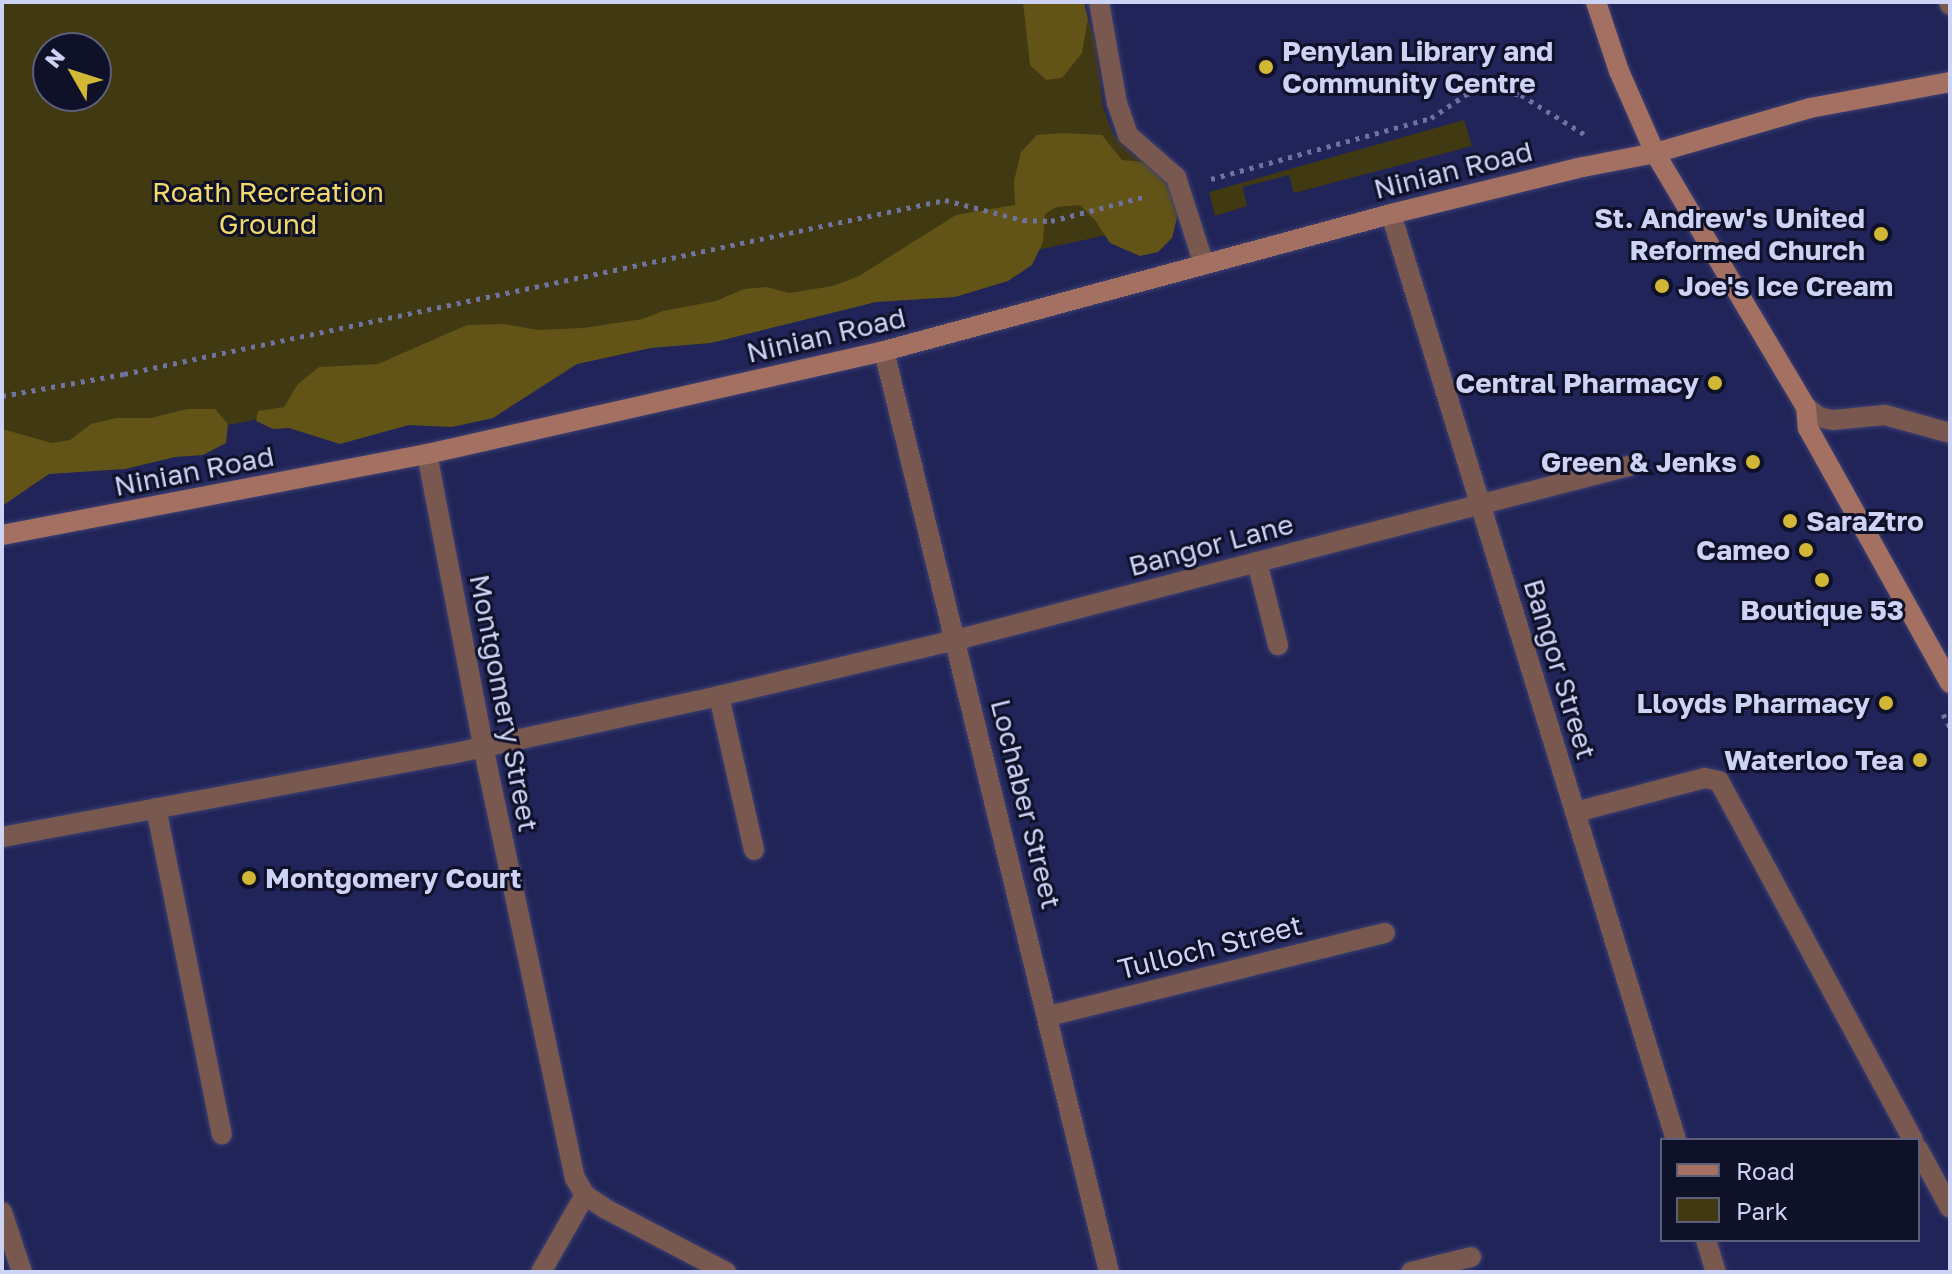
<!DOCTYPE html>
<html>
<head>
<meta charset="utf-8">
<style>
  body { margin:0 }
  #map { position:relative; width:1952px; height:1274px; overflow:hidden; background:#212458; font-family:"Golos Text",sans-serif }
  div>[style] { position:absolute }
  .green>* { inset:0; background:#413912 }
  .forest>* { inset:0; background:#625416 }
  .path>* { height:5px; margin-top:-2.5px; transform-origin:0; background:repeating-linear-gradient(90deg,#6e739f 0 4px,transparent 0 10px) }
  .roads { filter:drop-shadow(0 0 2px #3d4071) drop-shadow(0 0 2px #3d4071) }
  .lane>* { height:20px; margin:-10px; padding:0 10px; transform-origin:10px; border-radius:10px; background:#78584f }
  .street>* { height:20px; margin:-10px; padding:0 10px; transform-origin:10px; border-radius:10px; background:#78584f }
  .secondary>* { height:20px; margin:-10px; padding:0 10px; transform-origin:10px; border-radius:10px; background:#a37062 }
  .dots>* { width:22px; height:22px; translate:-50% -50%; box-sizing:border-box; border:4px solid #0f1128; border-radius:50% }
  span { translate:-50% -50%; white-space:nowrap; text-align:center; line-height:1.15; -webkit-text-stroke:6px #0f1128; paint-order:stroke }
  .poi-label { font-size:28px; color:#cdd3f5; font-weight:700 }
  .left { translate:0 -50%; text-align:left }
  .right { translate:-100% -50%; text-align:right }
  .street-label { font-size:28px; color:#cdd3f5 }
  .park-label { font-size:28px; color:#f2d96c }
  .frame { position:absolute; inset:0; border:4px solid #cdd3f5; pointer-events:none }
  .legend { position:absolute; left:1660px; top:1138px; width:260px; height:104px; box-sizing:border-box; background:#0f1128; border:2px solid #5b5f7a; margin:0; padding:10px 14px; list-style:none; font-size:24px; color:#cdd3f5 }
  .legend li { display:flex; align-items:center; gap:16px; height:40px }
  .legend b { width:40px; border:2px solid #5b5f7a }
  .north { position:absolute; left:32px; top:32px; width:80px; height:80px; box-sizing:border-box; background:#0f1128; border:2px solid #5b5f7a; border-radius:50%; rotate:309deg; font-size:22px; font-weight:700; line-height:32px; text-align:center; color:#cdd3f5 }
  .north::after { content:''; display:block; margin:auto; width:28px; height:36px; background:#d2b736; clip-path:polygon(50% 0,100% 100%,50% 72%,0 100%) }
</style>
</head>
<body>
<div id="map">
  <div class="green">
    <i style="clip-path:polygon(evenodd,2px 2px,1083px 2px,1096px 44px,1103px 107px,1113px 134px,1131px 153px,1161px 174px,1162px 223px,244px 422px,2px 467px,2px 2px,48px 48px,96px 48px,96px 96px,48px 96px,48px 48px)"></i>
    <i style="clip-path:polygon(1464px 120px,1472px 146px,1294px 193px,1289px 175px,1243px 187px,1247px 206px,1215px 216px,1209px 192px)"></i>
  </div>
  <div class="forest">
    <i style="clip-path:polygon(1023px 2px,1084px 2px,1088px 19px,1082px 53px,1062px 78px,1046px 80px,1030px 65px)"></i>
    <i style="clip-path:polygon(1063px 133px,1102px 135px,1122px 160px,1143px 162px,1161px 174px,1180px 205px,1172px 238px,1158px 252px,1140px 256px,1110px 243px,1095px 220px,1080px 205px,1056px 207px,1045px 214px,1043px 242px,1032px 265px,1008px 281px,955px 297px,876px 302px,711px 343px,651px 348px,577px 364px,493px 418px,452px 427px,409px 425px,340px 444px,289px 428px,273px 429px,256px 421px,258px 411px,284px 407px,298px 384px,319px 367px,378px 364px,467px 325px,504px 324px,539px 330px,583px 328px,643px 319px,663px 311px,716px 301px,744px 289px,767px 287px,789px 293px,833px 286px,859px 276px,956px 215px,1015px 205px,1014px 181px,1021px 152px,1037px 135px)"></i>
    <i style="clip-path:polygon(187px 409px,215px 409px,228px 424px,226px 443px,203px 455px,175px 457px,125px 469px,49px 474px,2px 506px,2px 429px,52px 443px,70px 440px,91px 424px,116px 418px,151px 418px)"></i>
  </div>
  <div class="path">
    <i style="left:1211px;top:179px;width:228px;rotate:-15.5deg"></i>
    <i style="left:1431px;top:118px;width:43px;rotate:-33.7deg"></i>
    <i style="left:1467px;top:94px;width:19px;rotate:-16deg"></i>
    <i style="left:1485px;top:89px;width:36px;rotate:9deg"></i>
    <i style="left:1521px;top:95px;width:74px;rotate:31.8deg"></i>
    <i style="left:2px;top:396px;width:124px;rotate:-10.2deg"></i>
    <i style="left:124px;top:374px;width:839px;rotate:-11.97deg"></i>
    <i style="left:945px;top:200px;width:81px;rotate:14.4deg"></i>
    <i style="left:1023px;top:220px;width:28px;rotate:2deg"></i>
    <i style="left:1051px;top:221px;width:99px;rotate:-14.6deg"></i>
    <i style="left:1943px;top:714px;width:15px;rotate:62deg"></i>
  </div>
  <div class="roads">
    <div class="lane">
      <i style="left:1099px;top:2px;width:103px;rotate:79.9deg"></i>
      <i style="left:1117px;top:103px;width:34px;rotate:71deg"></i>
      <i style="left:1128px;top:135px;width:64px;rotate:41.2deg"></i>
      <i style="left:1176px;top:177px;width:92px;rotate:72.3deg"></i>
      <i style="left:1949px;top:2px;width:3px;rotate:72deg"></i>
      <i style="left:719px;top:696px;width:158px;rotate:77.2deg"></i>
      <i style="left:156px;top:808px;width:333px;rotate:78.6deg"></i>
      <i style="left:1576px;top:812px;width:133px;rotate:-14.8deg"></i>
      <i style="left:1705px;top:778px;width:14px;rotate:12deg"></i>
      <i style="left:1719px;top:781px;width:408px;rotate:61.6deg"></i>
      <i style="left:2px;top:837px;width:457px;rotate:-10.5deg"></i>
      <i style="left:451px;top:754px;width:274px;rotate:-12.2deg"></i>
      <i style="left:719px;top:696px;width:244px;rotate:-13.3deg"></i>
      <i style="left:956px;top:640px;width:695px;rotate:-14.5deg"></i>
      <i style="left:1918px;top:1149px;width:67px;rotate:61.5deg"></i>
    </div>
    <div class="street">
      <i style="left:1391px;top:214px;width:969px;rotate:72.89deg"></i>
      <i style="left:884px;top:351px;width:948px;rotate:76.27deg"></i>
      <i style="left:1806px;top:407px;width:16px;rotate:38deg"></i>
      <i style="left:1819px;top:417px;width:14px;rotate:12deg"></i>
      <i style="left:1833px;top:420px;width:52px;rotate:-5.5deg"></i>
      <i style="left:1885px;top:415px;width:67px;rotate:15.5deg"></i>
      <i style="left:427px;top:454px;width:297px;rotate:79.1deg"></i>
      <i style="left:483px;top:746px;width:442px;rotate:78deg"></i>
      <i style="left:575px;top:1178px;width:20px;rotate:60deg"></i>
      <i style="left:585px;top:1195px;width:23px;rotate:34deg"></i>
      <i style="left:604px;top:1208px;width:138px;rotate:27.7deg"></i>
      <i style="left:1257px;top:562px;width:86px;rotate:75.8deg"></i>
      <i style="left:1049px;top:1016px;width:346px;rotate:-13.9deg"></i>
      <i style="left:2px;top:1212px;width:63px;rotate:71.6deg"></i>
      <i style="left:1706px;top:1240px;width:34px;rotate:73deg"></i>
      <i style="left:541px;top:1272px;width:89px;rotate:-60.3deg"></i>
      <i style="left:1411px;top:1272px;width:62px;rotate:-14deg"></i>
    </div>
    <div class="secondary">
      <i style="left:1596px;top:2px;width:73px;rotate:71.6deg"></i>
      <i style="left:1619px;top:71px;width:90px;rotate:66.3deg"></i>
      <i style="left:1655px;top:153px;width:295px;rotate:59.3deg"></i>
      <i style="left:1806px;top:407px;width:21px;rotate:85deg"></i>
      <i style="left:1808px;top:428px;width:292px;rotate:60.9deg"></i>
      <i style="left:2px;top:535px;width:433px;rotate:-10.8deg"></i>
      <i style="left:427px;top:454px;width:468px;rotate:-12.7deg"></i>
      <i style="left:884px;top:351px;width:525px;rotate:-15.12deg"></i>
      <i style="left:1391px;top:214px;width:198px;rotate:-13.8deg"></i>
      <i style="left:1583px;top:167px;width:73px;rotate:-11deg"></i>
      <i style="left:1655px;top:153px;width:161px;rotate:-16.2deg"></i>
      <i style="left:1810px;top:108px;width:142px;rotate:-10.5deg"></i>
    </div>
  </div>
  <div class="dots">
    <i style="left:1266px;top:67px;background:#d2b736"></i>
    <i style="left:1881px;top:234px;background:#d2b736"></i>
    <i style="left:1662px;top:286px;background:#d2b736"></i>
    <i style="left:1715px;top:383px;background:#d2b736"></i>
    <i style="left:1753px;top:462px;background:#d2b736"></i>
    <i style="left:1790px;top:521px;background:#d2b736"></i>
    <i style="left:1806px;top:550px;background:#d2b736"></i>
    <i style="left:1822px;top:580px;background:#d2b736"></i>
    <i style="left:1886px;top:703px;background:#d2b736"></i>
    <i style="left:1920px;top:760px;background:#d2b736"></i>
    <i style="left:249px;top:878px;background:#d2b736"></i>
  </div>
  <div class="poi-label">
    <span class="left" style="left:1282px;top:67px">Penylan Library and<br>Community Centre</span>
    <span class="right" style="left:1865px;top:234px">St. Andrew's United<br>Reformed Church</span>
    <span class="left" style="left:1678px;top:286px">Joe's Ice Cream</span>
    <span class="right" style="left:1699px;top:383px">Central Pharmacy</span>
    <span class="right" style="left:1737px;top:462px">Green &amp; Jenks</span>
    <span class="left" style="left:1806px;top:521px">SaraZtro</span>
    <span class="right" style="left:1790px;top:550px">Cameo</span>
    <span style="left:1822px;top:610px">Boutique 53</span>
    <span class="right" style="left:1870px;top:703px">Lloyds Pharmacy</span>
    <span class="right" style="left:1904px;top:760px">Waterloo Tea</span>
    <span class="left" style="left:265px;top:878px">Montgomery Court</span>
  </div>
  <div class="street-label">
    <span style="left:1453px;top:170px;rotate:-14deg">Ninian Road</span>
    <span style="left:826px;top:335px;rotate:-13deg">Ninian Road</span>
    <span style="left:194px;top:471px;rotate:-11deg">Ninian Road</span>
    <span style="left:1211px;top:545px;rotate:-15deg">Bangor Lane</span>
    <span style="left:1560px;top:669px;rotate:73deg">Bangor Street</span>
    <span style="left:504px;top:703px;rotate:79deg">Montgomery Street</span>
    <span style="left:1026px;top:804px;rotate:76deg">Lochaber Street</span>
    <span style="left:1210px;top:947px;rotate:-14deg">Tulloch Street</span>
  </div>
  <div class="park-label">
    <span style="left:268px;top:208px">Roath Recreation<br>Ground</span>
  </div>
  <div class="frame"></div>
  <ul class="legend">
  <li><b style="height:10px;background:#a37062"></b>Road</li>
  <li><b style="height:22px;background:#413912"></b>Park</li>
  </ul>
  <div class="north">N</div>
</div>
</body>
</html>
